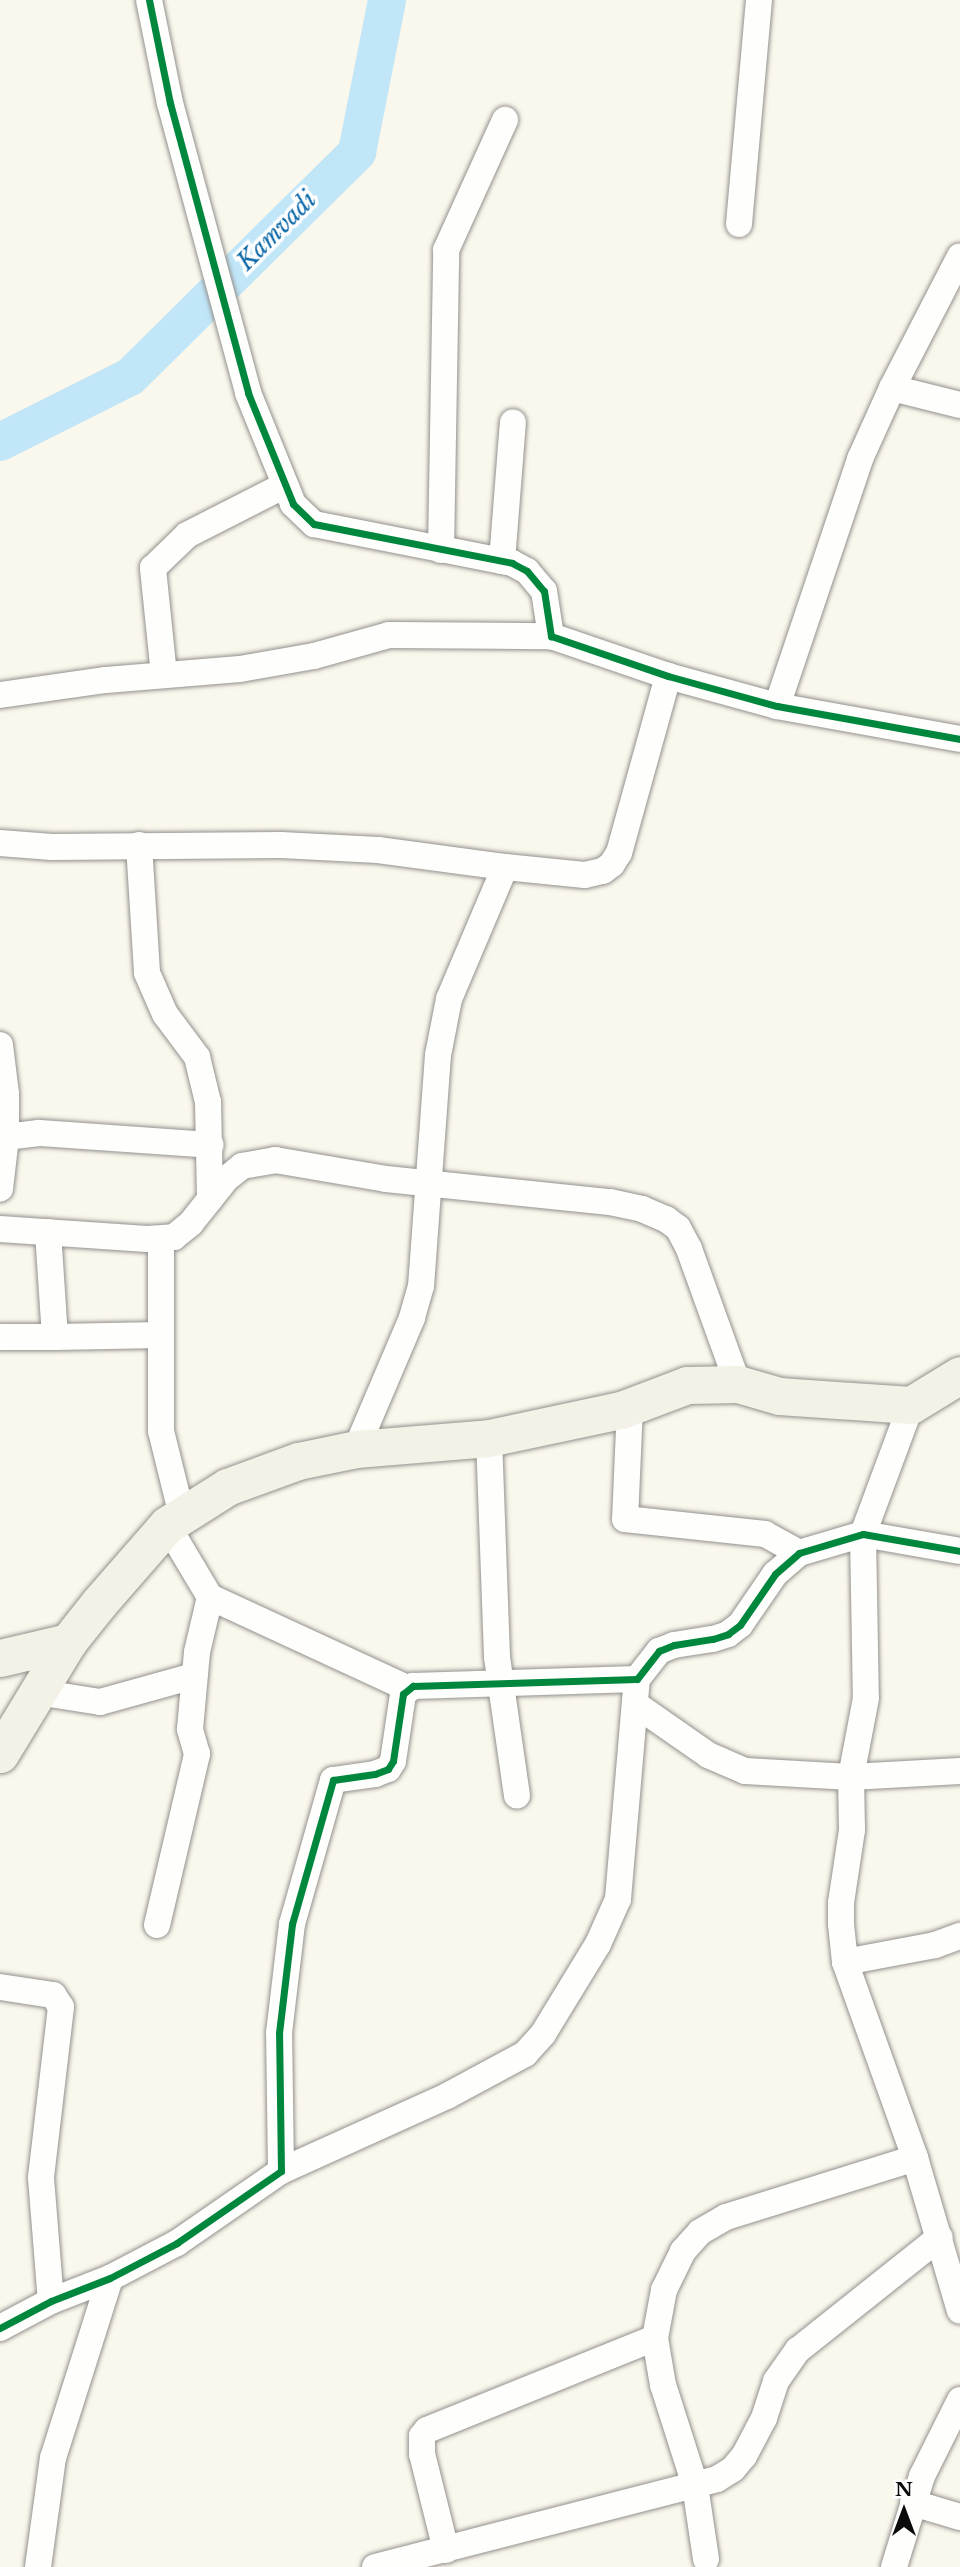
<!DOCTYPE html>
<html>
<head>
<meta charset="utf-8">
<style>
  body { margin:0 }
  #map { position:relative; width:960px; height:2567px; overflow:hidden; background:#faf7ed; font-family:"Libre Baskerville",serif }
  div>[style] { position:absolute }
  .river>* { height:38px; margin:-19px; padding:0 19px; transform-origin:19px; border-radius:19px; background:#c0e6f8 }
  .roads { filter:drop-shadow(0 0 2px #93918d) drop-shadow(0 0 2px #93918d) }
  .street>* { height:26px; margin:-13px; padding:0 13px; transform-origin:13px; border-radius:13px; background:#fefefc }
  .secondary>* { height:37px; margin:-18.5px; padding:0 18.5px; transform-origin:18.5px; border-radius:18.5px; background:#f4f2e7 }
  .cycleway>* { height:7px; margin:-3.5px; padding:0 3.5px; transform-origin:3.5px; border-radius:3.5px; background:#00873e }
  span { translate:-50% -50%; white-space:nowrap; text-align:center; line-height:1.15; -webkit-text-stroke:7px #fff; paint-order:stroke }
  .water-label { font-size:23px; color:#0a67a7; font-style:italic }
  .north { position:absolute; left:869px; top:2476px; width:70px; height:70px; -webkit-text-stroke:5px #fff; paint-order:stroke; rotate:0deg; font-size:19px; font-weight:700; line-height:28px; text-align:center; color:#0b0b0b }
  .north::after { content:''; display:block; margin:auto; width:24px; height:32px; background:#0b0b0b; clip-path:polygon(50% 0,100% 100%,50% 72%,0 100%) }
</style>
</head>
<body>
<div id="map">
  <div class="river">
    <i style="left:0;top:442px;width:145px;rotate:-26.6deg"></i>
    <i style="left:130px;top:377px;width:320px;rotate:-44.7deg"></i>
    <i style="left:357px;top:152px;width:155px;rotate:-78.8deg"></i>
  </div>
  <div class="roads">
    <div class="street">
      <i style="left:149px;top:0;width:105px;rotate:78.5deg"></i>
      <i style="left:170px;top:103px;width:300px;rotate:74.9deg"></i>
      <i style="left:248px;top:393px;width:120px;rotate:67.9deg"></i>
      <i style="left:293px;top:504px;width:29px;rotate:44deg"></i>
      <i style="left:314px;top:524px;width:202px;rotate:11.1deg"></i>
      <i style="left:512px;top:563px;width:17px;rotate:28deg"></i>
      <i style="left:527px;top:571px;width:26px;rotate:50deg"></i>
      <i style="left:544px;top:591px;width:46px;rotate:81.2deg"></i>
      <i style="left:551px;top:636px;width:124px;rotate:18.9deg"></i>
      <i style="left:668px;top:676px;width:113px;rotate:15.4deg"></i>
      <i style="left:777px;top:706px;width:186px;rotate:10.2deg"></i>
      <i style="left:739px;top:224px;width:225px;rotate:-84.9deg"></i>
      <i style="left:892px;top:388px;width:70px;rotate:14deg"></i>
      <i style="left:441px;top:550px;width:300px;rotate:-89deg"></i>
      <i style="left:446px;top:250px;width:143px;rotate:-65.6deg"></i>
      <i style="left:502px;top:561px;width:139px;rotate:-85.5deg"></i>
      <i style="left:164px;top:675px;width:108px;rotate:-95.9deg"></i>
      <i style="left:153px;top:568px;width:47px;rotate:-44.1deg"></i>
      <i style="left:187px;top:535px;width:110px;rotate:-27deg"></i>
      <i style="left:0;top:695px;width:107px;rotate:-8.1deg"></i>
      <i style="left:106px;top:680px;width:134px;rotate:-4.7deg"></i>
      <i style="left:240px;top:669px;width:75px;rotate:-10deg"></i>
      <i style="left:314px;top:656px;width:78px;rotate:-15.6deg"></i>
      <i style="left:389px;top:635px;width:162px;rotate:0.4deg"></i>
      <i style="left:777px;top:706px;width:261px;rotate:-71.4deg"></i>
      <i style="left:860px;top:459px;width:78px;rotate:-65.7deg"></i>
      <i style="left:892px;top:388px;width:148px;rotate:-62.7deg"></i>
      <i style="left:0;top:843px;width:52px;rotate:4.4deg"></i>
      <i style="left:52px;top:847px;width:229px;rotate:-0.5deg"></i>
      <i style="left:281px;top:845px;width:97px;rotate:3deg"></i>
      <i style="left:378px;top:850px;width:128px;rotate:7.6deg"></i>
      <i style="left:505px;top:867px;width:143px;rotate:113deg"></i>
      <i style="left:449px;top:999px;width:57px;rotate:101.1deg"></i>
      <i style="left:438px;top:1055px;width:232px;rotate:94.2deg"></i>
      <i style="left:421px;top:1286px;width:33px;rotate:106deg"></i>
      <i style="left:412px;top:1318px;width:142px;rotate:113.1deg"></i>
      <i style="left:139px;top:845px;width:128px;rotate:86.4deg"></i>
      <i style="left:147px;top:973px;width:45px;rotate:66.3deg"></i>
      <i style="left:165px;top:1014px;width:54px;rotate:53.3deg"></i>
      <i style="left:197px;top:1057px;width:46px;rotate:76.3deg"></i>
      <i style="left:208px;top:1102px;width:97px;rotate:88.8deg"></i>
      <i style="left:505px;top:867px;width:80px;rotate:5.7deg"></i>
      <i style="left:585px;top:875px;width:18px;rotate:-13deg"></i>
      <i style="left:603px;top:871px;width:11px;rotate:-38deg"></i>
      <i style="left:612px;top:864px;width:13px;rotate:-58deg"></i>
      <i style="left:619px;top:853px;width:184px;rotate:-74.5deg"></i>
      <i style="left:0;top:1045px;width:49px;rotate:83deg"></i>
      <i style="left:6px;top:1094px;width:43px;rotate:90deg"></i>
      <i style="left:6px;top:1137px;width:52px;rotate:96.6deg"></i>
      <i style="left:6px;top:1137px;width:33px;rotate:-7deg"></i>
      <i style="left:39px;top:1133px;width:172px;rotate:4deg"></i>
      <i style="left:0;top:1229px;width:147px;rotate:3.9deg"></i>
      <i style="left:147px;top:1239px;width:27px;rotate:-4deg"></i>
      <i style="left:174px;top:1237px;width:22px;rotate:-39deg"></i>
      <i style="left:191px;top:1223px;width:56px;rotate:-51.5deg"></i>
      <i style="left:226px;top:1179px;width:21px;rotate:-39deg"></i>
      <i style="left:242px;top:1166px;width:34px;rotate:-10deg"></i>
      <i style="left:275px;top:1160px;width:113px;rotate:9.7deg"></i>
      <i style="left:386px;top:1179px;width:225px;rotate:5.9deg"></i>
      <i style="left:610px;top:1202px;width:33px;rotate:12deg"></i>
      <i style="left:642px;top:1209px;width:26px;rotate:23deg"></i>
      <i style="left:666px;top:1219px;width:15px;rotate:37deg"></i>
      <i style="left:678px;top:1228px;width:24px;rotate:62deg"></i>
      <i style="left:689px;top:1249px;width:144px;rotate:70.1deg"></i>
      <i style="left:48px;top:1232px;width:105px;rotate:86.2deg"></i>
      <i style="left:55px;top:1337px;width:106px;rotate:-1.1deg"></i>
      <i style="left:161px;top:1239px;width:192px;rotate:90deg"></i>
      <i style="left:161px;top:1431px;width:88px;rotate:76.1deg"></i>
      <i style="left:0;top:1337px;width:55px"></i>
      <i style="left:911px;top:1405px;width:138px;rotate:110.4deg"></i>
      <i style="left:863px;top:1534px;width:164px;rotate:89deg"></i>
      <i style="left:866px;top:1698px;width:80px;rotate:100.8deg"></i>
      <i style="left:851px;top:1777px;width:53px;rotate:88.9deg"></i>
      <i style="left:852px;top:1830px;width:74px;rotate:98.6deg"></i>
      <i style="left:841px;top:1903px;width:21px;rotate:90deg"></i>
      <i style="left:841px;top:1924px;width:38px;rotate:84deg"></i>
      <i style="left:845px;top:1962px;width:208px;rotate:70.3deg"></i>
      <i style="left:915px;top:2158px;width:159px;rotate:73.6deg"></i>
      <i style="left:630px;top:1406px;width:113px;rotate:92.5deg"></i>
      <i style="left:625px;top:1519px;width:141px;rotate:6.1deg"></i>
      <i style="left:765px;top:1534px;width:39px;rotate:29deg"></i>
      <i style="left:489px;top:1438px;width:219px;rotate:87.9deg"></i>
      <i style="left:497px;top:1657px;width:140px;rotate:81.8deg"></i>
      <i style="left:167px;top:1525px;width:84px;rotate:59.2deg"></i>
      <i style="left:210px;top:1597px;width:219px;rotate:24.8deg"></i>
      <i style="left:37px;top:1692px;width:64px;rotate:9deg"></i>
      <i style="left:100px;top:1702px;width:98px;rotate:-15.5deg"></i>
      <i style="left:635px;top:1704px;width:89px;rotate:34.9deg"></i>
      <i style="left:708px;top:1755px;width:40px;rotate:23.4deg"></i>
      <i style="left:745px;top:1771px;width:106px;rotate:3.2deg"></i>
      <i style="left:851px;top:1777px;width:109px;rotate:-3.2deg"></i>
      <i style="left:157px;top:1925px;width:176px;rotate:-76.8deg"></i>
      <i style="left:197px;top:1754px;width:26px;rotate:-106deg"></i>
      <i style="left:190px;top:1729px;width:77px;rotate:-84.8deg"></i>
      <i style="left:197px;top:1652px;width:57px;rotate:-76.7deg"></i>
      <i style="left:845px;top:1962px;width:92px;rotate:-10.7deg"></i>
      <i style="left:935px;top:1945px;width:27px;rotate:-20deg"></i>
      <i style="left:0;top:1987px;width:54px;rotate:8.6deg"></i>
      <i style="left:53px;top:1995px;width:14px;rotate:56deg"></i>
      <i style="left:61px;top:2007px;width:172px;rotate:96.7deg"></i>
      <i style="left:41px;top:2178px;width:123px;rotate:85.4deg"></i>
      <i style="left:281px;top:2171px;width:182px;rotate:-24.3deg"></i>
      <i style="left:447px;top:2096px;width:89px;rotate:-28.3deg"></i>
      <i style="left:525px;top:2054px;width:27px;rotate:-48deg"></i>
      <i style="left:543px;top:2034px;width:105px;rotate:-58.6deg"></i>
      <i style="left:598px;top:1944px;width:49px;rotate:-66deg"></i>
      <i style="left:618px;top:1899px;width:221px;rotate:-85.1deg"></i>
      <i style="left:0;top:2328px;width:58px;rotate:-27.9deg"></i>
      <i style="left:51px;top:2301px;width:63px;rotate:-21.3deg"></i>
      <i style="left:110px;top:2278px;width:76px;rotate:-27.6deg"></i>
      <i style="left:177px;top:2243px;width:126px;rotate:-34.7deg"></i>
      <i style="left:281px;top:2171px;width:138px;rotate:-90.8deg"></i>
      <i style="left:279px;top:2033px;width:110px;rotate:-83.2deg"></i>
      <i style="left:292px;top:1924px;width:150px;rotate:-74.1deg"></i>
      <i style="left:333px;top:1780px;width:42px;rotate:-8.1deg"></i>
      <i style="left:375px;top:1774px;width:14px;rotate:-21deg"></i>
      <i style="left:388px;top:1769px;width:9px;rotate:-58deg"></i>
      <i style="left:393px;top:1761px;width:68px;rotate:-81.5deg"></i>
      <i style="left:403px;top:1694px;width:13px;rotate:-39deg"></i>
      <i style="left:413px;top:1686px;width:224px;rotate:-1.8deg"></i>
      <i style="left:637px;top:1679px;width:36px;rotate:-52deg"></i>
      <i style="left:659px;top:1651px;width:16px;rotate:-22deg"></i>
      <i style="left:674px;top:1645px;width:39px;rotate:-9deg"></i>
      <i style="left:713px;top:1639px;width:16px;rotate:-18deg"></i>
      <i style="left:728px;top:1634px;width:15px;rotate:-37deg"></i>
      <i style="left:740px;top:1625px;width:62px;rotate:-55.5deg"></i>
      <i style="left:775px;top:1574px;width:32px;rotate:-41deg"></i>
      <i style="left:799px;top:1553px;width:67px;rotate:-16.5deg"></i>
      <i style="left:863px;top:1534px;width:98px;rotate:9.9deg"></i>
      <i style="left:913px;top:2503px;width:49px;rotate:16.6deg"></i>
      <i style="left:446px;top:2550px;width:99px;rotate:-104deg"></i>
      <i style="left:422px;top:2454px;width:18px;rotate:-90deg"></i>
      <i style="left:422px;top:2436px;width:8px;rotate:-50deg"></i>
      <i style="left:427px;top:2430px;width:246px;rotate:-22deg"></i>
      <i style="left:706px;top:2559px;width:75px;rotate:-98.5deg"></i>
      <i style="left:695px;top:2485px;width:105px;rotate:-107.7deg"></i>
      <i style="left:663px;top:2385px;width:48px;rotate:-99.7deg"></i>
      <i style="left:655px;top:2338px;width:49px;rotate:-79.4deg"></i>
      <i style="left:664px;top:2290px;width:43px;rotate:-64deg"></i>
      <i style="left:683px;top:2251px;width:25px;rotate:-48deg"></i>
      <i style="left:700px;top:2232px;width:30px;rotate:-30deg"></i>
      <i style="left:726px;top:2217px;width:198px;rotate:-17.3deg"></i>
      <i style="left:38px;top:2567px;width:110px;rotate:-82.2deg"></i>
      <i style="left:53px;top:2458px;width:189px;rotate:-72.4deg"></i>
      <i style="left:375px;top:2567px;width:353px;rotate:-14.4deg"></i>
      <i style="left:717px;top:2479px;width:19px;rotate:-32deg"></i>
      <i style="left:733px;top:2469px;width:17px;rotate:-50deg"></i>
      <i style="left:744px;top:2456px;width:43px;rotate:-62.2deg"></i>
      <i style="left:764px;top:2418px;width:39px;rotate:-72deg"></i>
      <i style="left:776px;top:2381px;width:38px;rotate:-55deg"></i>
      <i style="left:798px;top:2350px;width:181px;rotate:-38.5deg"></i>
      <i style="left:894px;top:2567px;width:95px;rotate:-72.9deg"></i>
      <i style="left:922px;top:2476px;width:85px;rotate:-63.4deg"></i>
    </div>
    <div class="secondary">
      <i style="left:0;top:1658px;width:70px;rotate:-13.2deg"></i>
      <i style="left:0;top:1754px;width:131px;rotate:-58.7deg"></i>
      <i style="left:68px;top:1642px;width:50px;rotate:-51.5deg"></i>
      <i style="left:99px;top:1603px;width:103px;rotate:-48.9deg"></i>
      <i style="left:167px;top:1525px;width:71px;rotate:-32.3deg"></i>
      <i style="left:227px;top:1487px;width:76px;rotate:-20.1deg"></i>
      <i style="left:298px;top:1461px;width:59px;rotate:-11.7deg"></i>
      <i style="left:356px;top:1449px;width:133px;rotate:-4.7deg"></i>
      <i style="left:489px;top:1438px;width:135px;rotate:-12deg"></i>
      <i style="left:621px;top:1410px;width:71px;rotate:-20.7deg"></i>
      <i style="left:687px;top:1385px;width:51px;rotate:-1.1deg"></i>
      <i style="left:738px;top:1384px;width:43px;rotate:16.3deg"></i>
      <i style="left:779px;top:1396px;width:132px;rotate:3.9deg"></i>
      <i style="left:911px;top:1405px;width:57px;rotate:-31.5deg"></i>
    </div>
  </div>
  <div class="cycleway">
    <i style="left:149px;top:0;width:105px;rotate:78.5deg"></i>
    <i style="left:170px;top:103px;width:300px;rotate:74.9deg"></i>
    <i style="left:248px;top:393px;width:120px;rotate:67.9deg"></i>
    <i style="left:293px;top:504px;width:29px;rotate:44deg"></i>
    <i style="left:314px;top:524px;width:202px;rotate:11.1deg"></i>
    <i style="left:512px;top:563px;width:17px;rotate:28deg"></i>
    <i style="left:527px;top:571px;width:26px;rotate:50deg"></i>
    <i style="left:544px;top:591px;width:46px;rotate:81.2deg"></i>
    <i style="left:551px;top:636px;width:124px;rotate:18.9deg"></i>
    <i style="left:668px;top:676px;width:113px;rotate:15.4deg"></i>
    <i style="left:777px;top:706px;width:186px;rotate:10.2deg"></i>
    <i style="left:0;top:2328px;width:58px;rotate:-27.9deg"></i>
    <i style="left:51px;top:2301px;width:63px;rotate:-21.3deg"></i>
    <i style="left:110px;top:2278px;width:76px;rotate:-27.6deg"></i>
    <i style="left:177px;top:2243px;width:126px;rotate:-34.7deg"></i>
    <i style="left:281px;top:2171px;width:138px;rotate:-90.8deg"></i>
    <i style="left:279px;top:2033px;width:110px;rotate:-83.2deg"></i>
    <i style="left:292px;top:1924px;width:150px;rotate:-74.1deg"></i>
    <i style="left:333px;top:1780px;width:42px;rotate:-8.1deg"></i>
    <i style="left:375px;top:1774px;width:14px;rotate:-21deg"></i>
    <i style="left:388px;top:1769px;width:9px;rotate:-58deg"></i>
    <i style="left:393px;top:1761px;width:68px;rotate:-81.5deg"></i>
    <i style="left:403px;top:1694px;width:13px;rotate:-39deg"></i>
    <i style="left:413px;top:1686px;width:224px;rotate:-1.8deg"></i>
    <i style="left:637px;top:1679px;width:36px;rotate:-52deg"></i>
    <i style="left:659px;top:1651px;width:16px;rotate:-22deg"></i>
    <i style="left:674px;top:1645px;width:39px;rotate:-9deg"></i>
    <i style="left:713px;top:1639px;width:16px;rotate:-18deg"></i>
    <i style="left:728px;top:1634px;width:15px;rotate:-37deg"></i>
    <i style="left:740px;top:1625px;width:62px;rotate:-55.5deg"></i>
    <i style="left:775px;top:1574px;width:32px;rotate:-41deg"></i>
    <i style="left:799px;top:1553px;width:67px;rotate:-16.5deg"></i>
    <i style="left:863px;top:1534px;width:98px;rotate:9.9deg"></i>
  </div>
  <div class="water-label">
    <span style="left:277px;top:231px;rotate:-45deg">Kamvadi</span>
  </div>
  <div class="north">N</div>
</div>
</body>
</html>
